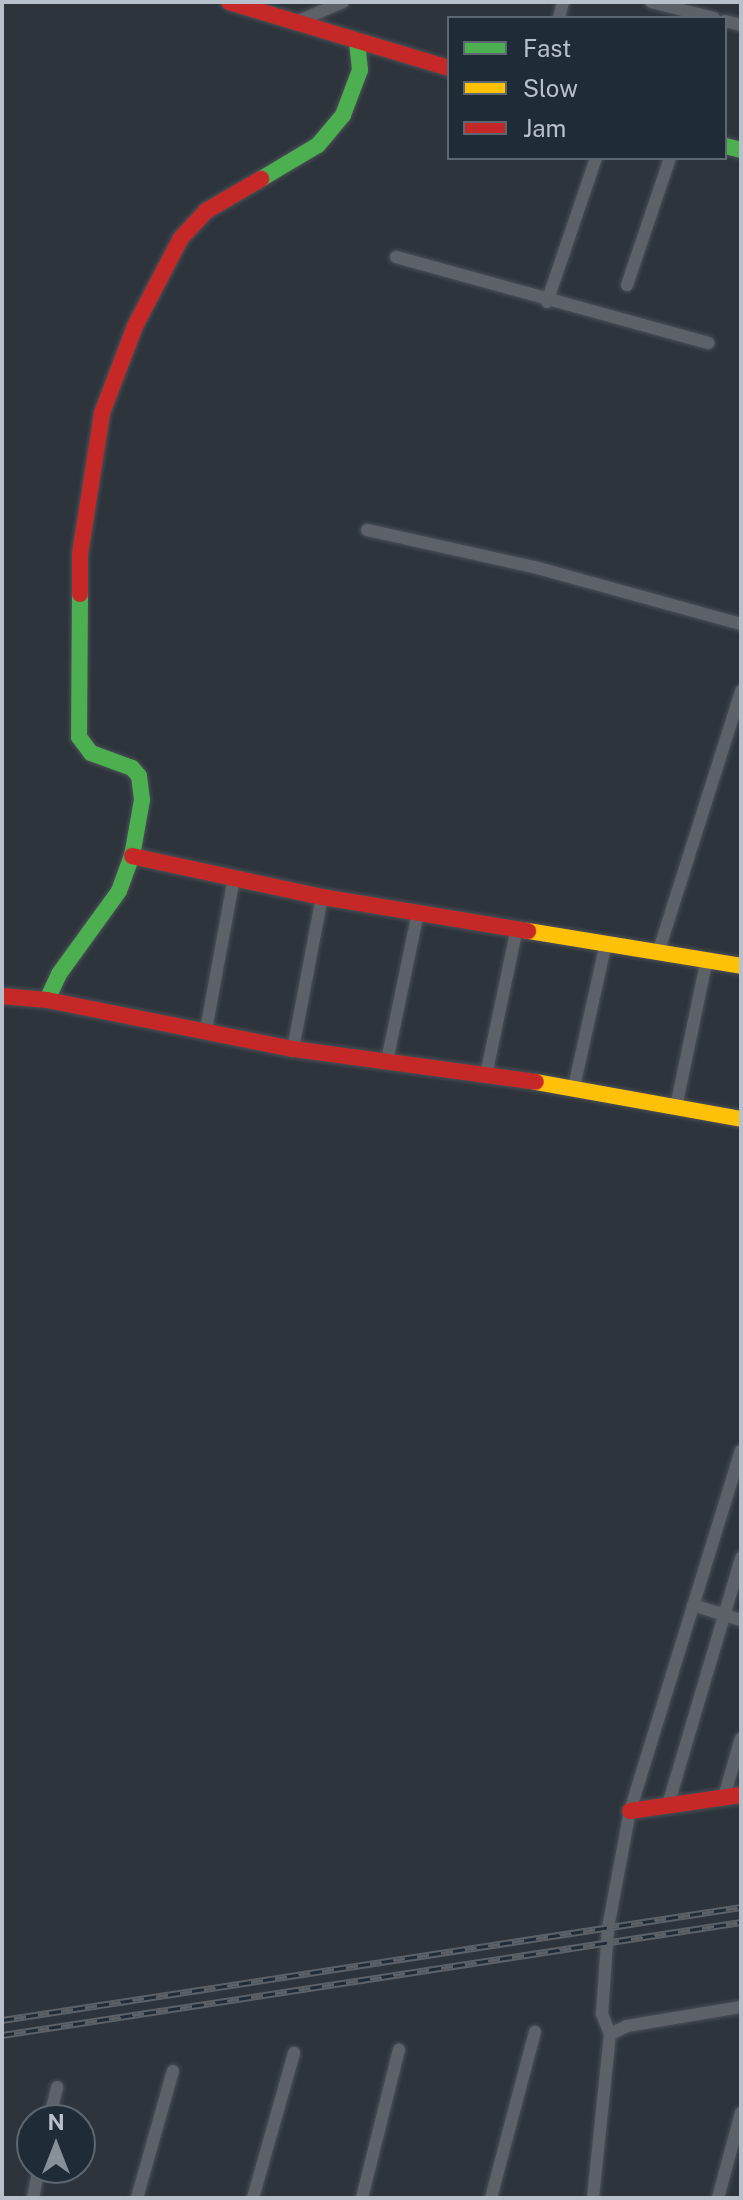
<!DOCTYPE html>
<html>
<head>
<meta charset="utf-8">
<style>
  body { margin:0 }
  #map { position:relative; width:743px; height:2200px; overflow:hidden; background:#2d343c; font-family:"Public Sans",sans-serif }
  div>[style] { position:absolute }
  .roads { filter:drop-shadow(0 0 2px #4b5056) drop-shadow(0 0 2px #4b5056) }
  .street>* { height:12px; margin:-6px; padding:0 6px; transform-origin:6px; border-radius:6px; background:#5d6269 }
  .fast>* { height:16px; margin:-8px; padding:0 8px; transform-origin:8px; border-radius:8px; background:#4caf50 }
  .slow>* { height:16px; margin:-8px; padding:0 8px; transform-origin:8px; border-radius:8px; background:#ffc107 }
  .jam>* { height:16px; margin:-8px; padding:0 8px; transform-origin:8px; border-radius:8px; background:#c62828 }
  .rail>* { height:7px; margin-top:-3.5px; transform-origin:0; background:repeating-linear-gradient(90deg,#1f2b37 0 12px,#5c6167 0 24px); box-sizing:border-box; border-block:2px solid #5c6167 }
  span { translate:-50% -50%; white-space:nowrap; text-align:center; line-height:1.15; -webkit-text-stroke:7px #1f2b37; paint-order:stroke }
  .frame { position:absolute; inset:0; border:4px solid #b8c1cb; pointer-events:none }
  .legend { position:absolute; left:447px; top:16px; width:280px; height:144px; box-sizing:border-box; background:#1f2b37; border:2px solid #5c6772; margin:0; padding:10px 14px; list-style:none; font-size:24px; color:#b8c1cb }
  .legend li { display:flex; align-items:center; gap:16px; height:40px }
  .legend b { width:40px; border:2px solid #5c6772 }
  .north { position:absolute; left:16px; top:2104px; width:80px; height:80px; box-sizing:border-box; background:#1f2b37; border:2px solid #5c6772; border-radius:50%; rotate:0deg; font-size:22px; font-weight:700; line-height:32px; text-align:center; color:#b8c1cb }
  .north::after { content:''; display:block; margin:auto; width:28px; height:36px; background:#879099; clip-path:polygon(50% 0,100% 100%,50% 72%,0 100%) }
</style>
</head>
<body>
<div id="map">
  <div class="roads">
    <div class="street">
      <i style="left:651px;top:2px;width:65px;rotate:14.3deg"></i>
      <i style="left:559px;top:18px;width:16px;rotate:-76deg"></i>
      <i style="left:725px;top:21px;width:16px;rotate:14deg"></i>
      <i style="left:296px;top:22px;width:51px;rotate:-23.1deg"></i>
      <i style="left:396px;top:257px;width:324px;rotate:15.4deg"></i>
      <i style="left:627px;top:285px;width:134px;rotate:-71.3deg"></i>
      <i style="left:547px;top:302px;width:152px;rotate:-71.2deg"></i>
      <i style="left:367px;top:530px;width:171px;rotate:12.5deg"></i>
      <i style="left:534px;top:567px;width:215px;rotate:15.4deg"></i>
      <i style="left:659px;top:950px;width:272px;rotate:-72.4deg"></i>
      <i style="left:206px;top:1030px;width:155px;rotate:-79.6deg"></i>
      <i style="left:293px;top:1049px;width:155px;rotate:-79.2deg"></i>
      <i style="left:387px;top:1061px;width:152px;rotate:-78.2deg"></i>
      <i style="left:486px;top:1075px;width:150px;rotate:-78.1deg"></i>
      <i style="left:574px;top:1087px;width:148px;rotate:-77.5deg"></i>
      <i style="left:676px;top:1107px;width:151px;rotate:-78.2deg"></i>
      <i style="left:693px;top:1605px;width:50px;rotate:17.4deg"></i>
      <i style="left:724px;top:1797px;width:61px;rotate:-73.9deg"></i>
      <i style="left:668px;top:1805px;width:258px;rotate:-73.5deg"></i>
      <i style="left:610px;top:2034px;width:22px;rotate:-112deg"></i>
      <i style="left:602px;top:2014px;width:86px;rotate:-86deg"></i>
      <i style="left:608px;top:1928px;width:119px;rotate:-79.4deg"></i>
      <i style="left:630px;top:1811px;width:377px;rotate:-72.9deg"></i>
      <i style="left:49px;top:2120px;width:34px;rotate:-76deg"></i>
      <i style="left:33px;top:2198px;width:31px;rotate:-79deg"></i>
      <i style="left:137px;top:2198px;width:132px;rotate:-74.2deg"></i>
      <i style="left:253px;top:2198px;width:151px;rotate:-74.2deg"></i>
      <i style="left:362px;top:2198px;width:153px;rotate:-76deg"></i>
      <i style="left:491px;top:2198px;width:172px;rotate:-75.2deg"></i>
      <i style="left:593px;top:2198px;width:165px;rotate:-84.1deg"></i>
      <i style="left:610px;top:2034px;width:19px;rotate:-25deg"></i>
      <i style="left:627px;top:2026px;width:116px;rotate:-9.5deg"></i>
      <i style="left:718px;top:2198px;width:88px;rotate:-74.9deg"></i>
    </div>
    <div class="fast">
      <i style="left:725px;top:146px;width:16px;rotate:14deg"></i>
      <i style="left:261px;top:179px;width:66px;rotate:-30.8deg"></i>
      <i style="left:318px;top:145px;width:39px;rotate:-50deg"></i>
      <i style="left:343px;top:115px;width:48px;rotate:-69.3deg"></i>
      <i style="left:360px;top:70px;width:29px;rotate:-96deg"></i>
      <i style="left:47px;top:1000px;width:29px;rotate:-65deg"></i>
      <i style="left:59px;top:974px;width:102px;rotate:-54.1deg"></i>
      <i style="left:119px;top:891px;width:37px;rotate:-70deg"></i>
      <i style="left:132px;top:856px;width:57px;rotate:-79.9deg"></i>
      <i style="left:142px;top:800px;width:24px;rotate:-97deg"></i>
      <i style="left:139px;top:776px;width:11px;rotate:-131deg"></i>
      <i style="left:132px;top:768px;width:44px;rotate:-159.9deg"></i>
      <i style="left:91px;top:753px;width:20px;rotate:-127deg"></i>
      <i style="left:79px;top:737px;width:143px;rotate:-89.6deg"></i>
    </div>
    <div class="slow">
      <i style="left:528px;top:931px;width:216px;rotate:9.3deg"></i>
      <i style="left:536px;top:1082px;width:208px;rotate:10.2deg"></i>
    </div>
    <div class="jam">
      <i style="left:229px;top:2px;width:230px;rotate:16.7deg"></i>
      <i style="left:80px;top:594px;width:40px;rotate:-90deg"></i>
      <i style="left:80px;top:554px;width:143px;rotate:-81.1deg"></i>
      <i style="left:102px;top:413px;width:93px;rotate:-69.2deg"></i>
      <i style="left:135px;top:326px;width:99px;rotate:-62.4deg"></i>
      <i style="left:181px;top:238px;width:37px;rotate:-47deg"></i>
      <i style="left:206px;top:211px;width:64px;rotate:-30.2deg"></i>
      <i style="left:132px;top:856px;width:194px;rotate:12.2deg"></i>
      <i style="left:322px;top:897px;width:209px;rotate:9.4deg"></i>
      <i style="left:2px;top:996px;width:45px;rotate:5.1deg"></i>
      <i style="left:47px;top:1000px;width:251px;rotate:11.3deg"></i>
      <i style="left:293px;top:1049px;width:245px;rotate:7.7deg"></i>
      <i style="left:630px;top:1811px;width:112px;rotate:-8.2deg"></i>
    </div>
  </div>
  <div class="rail">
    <i style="left:2px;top:2020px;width:748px;rotate:-8.69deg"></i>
    <i style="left:2px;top:2035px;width:748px;rotate:-8.69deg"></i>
  </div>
  <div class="frame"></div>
  <ul class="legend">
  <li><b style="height:10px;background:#4caf50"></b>Fast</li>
  <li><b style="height:10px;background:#ffc107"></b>Slow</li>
  <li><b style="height:10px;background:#c62828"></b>Jam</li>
  </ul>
  <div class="north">N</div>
</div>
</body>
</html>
